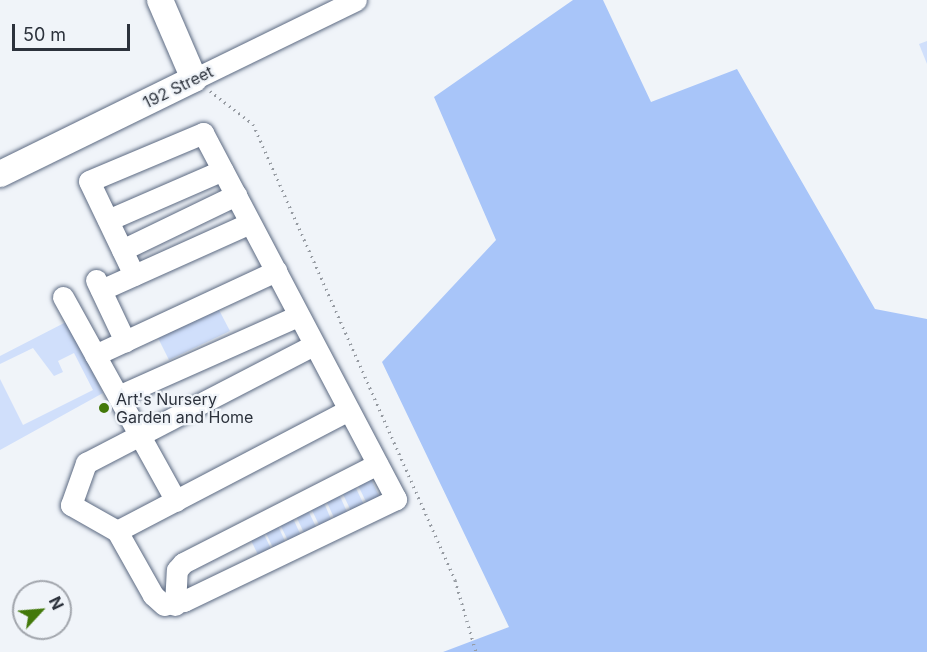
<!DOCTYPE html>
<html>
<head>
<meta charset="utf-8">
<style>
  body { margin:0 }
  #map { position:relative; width:927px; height:652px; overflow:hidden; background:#f0f4f9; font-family:Inter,sans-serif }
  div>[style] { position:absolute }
  .green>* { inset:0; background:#a8c5f9 }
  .building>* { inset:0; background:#d0dffb }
  .path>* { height:3px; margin-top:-1.5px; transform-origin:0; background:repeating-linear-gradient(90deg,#969ba2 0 1.5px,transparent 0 6px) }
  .roads { filter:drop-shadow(0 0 2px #5c6a82) drop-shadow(0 0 2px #5c6a82) }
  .minor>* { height:21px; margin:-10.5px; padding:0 10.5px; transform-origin:10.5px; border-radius:10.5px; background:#fff }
  .major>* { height:26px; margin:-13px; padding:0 13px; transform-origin:13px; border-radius:13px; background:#fff }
  .dots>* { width:16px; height:16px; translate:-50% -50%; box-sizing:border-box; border:3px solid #f0f4f9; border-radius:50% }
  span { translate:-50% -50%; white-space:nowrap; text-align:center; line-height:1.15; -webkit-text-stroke:4.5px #f0f4f9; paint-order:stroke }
  .street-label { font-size:16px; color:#2c323c }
  .poi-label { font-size:16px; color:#2c323c }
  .left { translate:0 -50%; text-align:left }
  .north { position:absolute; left:12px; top:580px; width:60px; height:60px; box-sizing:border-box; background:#f0f4f9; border:2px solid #a2a6ad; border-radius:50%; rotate:64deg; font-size:16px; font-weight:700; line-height:24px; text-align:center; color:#2c323c }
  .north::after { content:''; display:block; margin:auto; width:21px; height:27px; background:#43790a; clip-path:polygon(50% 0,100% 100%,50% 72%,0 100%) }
  .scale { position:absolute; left:12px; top:24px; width:118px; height:27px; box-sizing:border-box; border:3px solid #2c323c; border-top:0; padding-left:8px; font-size:18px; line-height:21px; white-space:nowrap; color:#2c323c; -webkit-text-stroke:4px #f0f4f9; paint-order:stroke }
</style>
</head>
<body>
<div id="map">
  <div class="green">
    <i style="clip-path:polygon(573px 0,603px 0,651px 102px,737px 69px,875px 309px,927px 319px,927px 652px,443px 652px,509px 627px,382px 362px,496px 240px,434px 97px)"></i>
  </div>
  <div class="building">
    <i style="clip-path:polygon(927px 41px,927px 64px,919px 44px)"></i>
    <i style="clip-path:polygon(219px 310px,230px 331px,169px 360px,158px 338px)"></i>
    <i style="clip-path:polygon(68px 321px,103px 393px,0 450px,0 379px,23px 425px,93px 390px,74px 353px,58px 361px,63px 372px,54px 376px,33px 348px,0 364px,0 356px)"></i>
    <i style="clip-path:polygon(369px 475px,381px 500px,368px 506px,356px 481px)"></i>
    <i style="clip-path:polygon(353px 482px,365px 507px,352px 513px,340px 488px)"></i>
    <i style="clip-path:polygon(337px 490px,349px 516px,336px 522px,324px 496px)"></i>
    <i style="clip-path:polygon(322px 498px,333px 524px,321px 529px,309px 504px)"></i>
    <i style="clip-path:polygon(306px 506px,318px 531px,306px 537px,294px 512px)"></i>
    <i style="clip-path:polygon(291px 514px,303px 540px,290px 545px,278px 520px)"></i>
    <i style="clip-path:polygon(276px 521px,287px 546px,275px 552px,263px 527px)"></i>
    <i style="clip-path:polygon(261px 528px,273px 553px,260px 559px,248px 534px)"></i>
  </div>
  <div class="path">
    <i style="left:210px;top:91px;width:54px;rotate:37.5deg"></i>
    <i style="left:253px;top:124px;width:499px;rotate:66.1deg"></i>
    <i style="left:455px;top:580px;width:75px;rotate:73.7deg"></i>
  </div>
  <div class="roads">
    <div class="minor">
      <i style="left:194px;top:79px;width:180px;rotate:-26deg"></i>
      <i style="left:108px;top:220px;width:125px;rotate:-23.5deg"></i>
      <i style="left:122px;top:250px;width:127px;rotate:-25.8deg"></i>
      <i style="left:134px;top:275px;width:104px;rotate:-115.6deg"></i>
      <i style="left:89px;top:181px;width:124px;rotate:-22.8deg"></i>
      <i style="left:203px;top:133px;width:414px;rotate:62.2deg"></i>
      <i style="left:396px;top:499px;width:235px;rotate:154.3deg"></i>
      <i style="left:184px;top:601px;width:20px;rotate:169deg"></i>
      <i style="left:164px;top:605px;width:15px;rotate:-138deg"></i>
      <i style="left:153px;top:595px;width:73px;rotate:-119.4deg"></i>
      <i style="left:117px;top:531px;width:53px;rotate:-150.5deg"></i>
      <i style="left:71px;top:505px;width:45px;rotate:-70.3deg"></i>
      <i style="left:86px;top:463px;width:254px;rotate:-27.4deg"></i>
      <i style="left:96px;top:280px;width:68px;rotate:64.6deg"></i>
      <i style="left:101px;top:290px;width:163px;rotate:-24.2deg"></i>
      <i style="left:63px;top:297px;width:233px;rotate:61deg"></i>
      <i style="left:95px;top:355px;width:200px;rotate:-24.9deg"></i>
      <i style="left:118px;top:396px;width:197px;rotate:-24deg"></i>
      <i style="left:117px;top:531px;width:261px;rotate:-27.6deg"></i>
      <i style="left:175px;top:605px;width:35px;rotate:-87deg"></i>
      <i style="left:177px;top:570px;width:9px;rotate:-49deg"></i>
      <i style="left:183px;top:563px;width:218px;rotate:-27deg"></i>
    </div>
    <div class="major">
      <i style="left:0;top:174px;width:216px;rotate:-26.1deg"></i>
      <i style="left:194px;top:79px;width:86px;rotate:-113.3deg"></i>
    </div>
  </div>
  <div class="dots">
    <i style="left:104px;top:408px;background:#43790a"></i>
  </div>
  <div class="street-label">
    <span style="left:178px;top:87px;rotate:-26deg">192 Street</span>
  </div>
  <div class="poi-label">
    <span class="left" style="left:116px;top:408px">Art's Nursery<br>Garden and Home</span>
  </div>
  <div class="north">N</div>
  <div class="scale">50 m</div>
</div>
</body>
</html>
